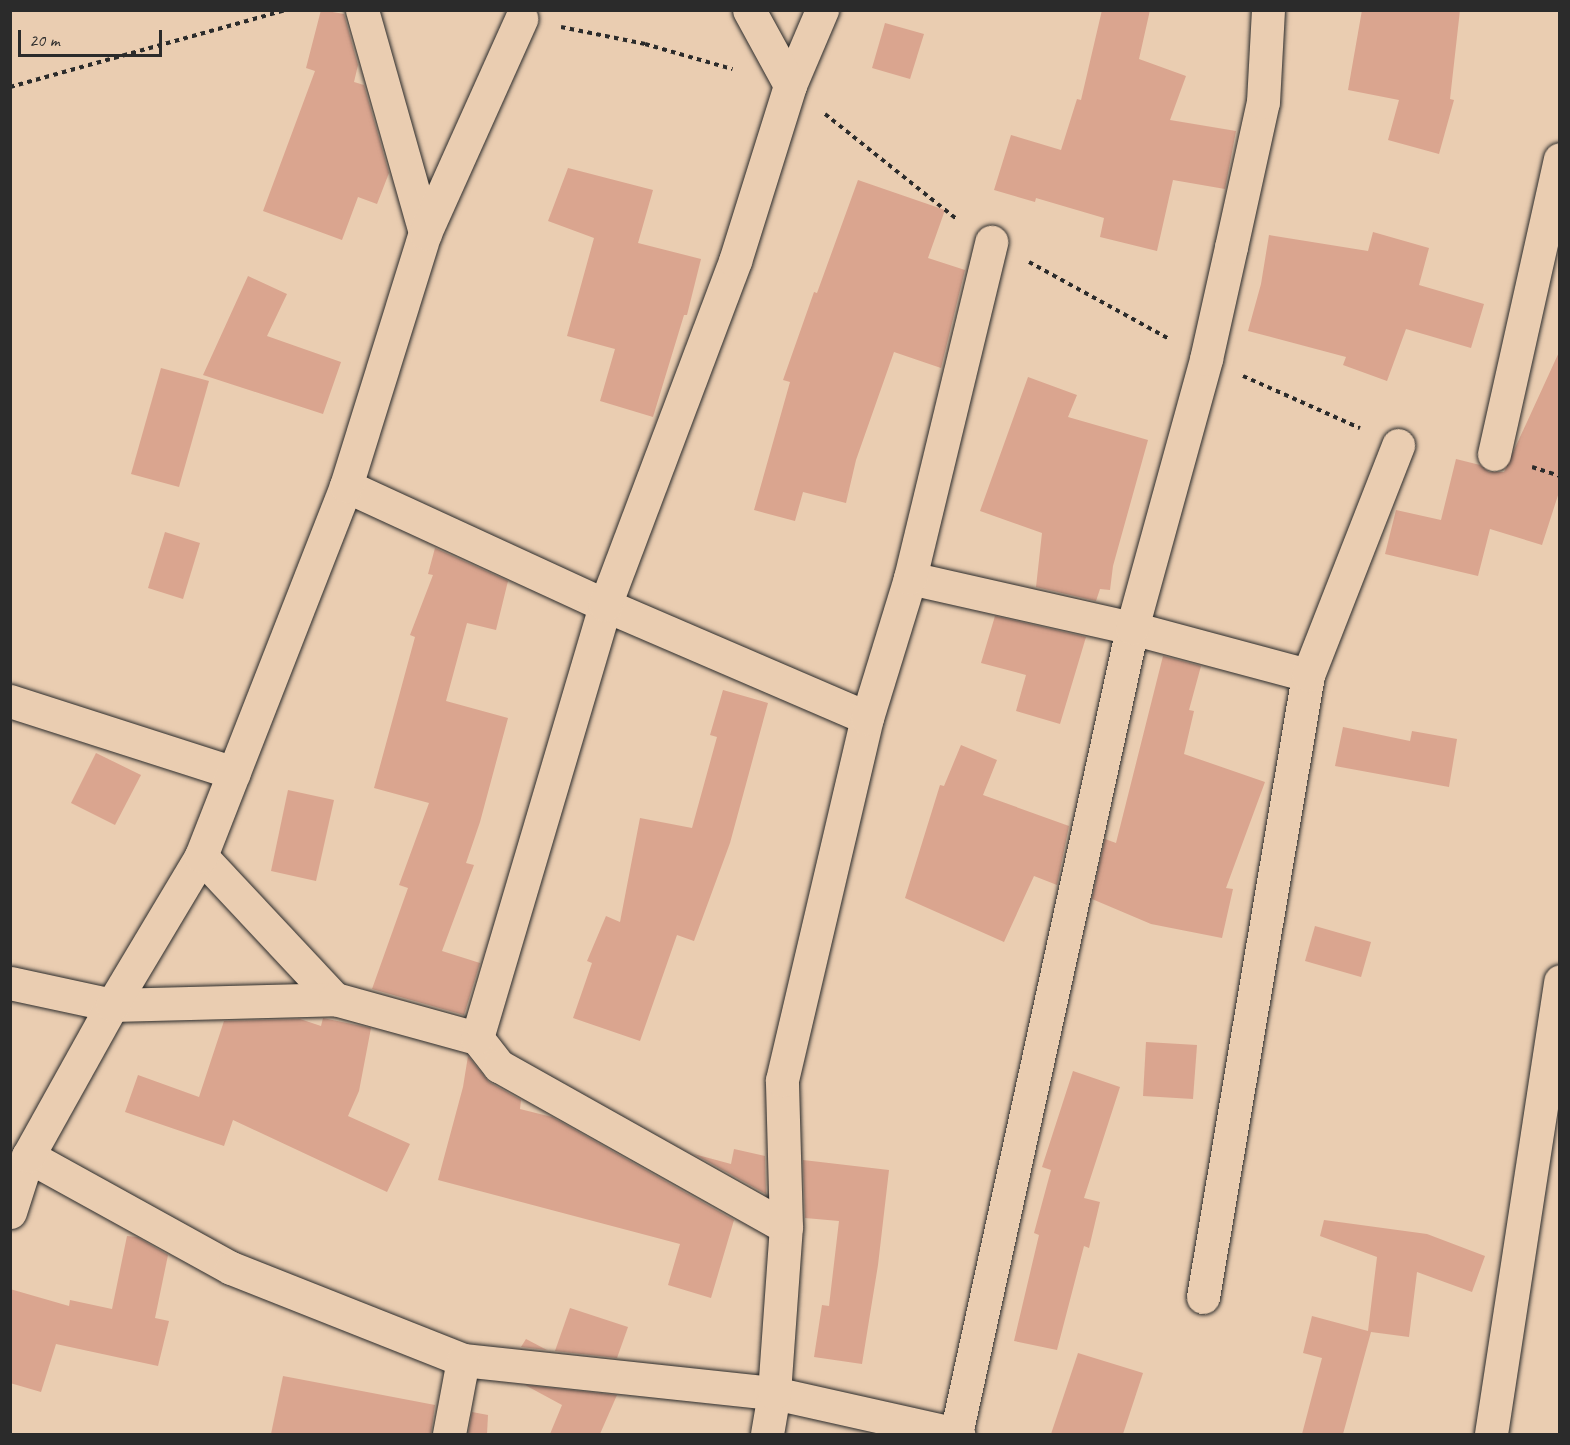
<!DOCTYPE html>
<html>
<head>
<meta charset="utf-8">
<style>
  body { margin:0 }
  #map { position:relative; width:1570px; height:1445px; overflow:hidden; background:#eacdb1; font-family:Caveat,sans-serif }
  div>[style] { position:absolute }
  .building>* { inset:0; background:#daa58f }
  .path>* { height:4px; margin-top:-2px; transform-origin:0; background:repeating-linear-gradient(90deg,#2b2b2b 0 4.5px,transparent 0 9px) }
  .roads { filter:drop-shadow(0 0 2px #2b2b2b) drop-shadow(0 0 2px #2b2b2b) }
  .minor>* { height:33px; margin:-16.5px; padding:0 16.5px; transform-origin:16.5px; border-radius:16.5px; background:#eacdb1 }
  span { translate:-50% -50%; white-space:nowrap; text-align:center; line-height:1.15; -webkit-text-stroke:6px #eacdb1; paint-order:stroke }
  .frame { position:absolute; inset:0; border:12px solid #2b2b2b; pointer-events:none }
  .scale { position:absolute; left:18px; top:30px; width:144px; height:27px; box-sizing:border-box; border:3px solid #2b2b2b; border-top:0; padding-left:8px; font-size:18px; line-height:21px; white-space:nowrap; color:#2b2b2b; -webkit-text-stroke:4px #eacdb1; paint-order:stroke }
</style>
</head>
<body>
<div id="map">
  <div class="building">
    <i style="clip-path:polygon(321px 10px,344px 14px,358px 65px,354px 82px,364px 85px,389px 173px,377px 204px,358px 197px,342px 240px,263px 211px,315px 71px,306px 68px)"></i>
    <i style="clip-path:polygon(1102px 10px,1150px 10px,1139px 59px,1186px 76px,1170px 120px,1236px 131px,1225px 189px,1173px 180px,1157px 251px,1100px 237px,1104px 218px,1036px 198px,1035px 202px,994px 190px,1011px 135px,1061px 150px,1077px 99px,1081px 100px)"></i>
    <i style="clip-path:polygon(1362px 10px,1460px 10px,1450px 99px,1454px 100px,1439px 154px,1388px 140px,1399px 100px,1348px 90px)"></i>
    <i style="clip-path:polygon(885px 23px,924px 34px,910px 79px,872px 68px)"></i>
    <i style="clip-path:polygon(568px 168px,653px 190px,638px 243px,701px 259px,687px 315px,684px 315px,653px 417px,600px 401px,615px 349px,567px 336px,594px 238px,548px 221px)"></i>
    <i style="clip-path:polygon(858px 180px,945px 210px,928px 258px,965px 270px,941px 368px,894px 352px,856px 460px,846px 503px,803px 492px,795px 521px,754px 510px,790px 382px,783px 380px,814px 292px,817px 293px)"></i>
    <i style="clip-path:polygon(1373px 232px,1429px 248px,1419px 285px,1484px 304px,1471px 348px,1406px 329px,1387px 381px,1343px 365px,1346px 357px,1248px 331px,1261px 284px,1269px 235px,1368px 251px)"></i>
    <i style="clip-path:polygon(248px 276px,287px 294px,267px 336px,341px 362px,323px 414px,203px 375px)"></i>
    <i style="clip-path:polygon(1560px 350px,1560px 489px,1542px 545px,1490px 529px,1478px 576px,1385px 554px,1396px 510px,1441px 520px,1456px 459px,1480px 465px,1489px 472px,1504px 472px)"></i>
    <i style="clip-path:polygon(161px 368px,209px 381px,179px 487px,131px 474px)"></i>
    <i style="clip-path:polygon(1028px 377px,1077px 395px,1068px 417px,1148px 440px,1113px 566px,1110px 590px,1100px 589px,1096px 601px,1036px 587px,1042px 533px,980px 511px)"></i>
    <i style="clip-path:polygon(165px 532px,200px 543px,183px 599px,148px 588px)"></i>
    <i style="clip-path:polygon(435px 548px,508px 581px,496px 630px,467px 623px,446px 701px,508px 718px,480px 822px,466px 863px,474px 865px,442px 951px,480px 963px,464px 1015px,372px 989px,408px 888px,399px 885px,429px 803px,374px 788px,415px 637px,410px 635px,433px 575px,428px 574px)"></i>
    <i style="clip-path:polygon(995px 616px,1086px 637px,1060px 724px,1016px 711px,1026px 675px,981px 663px)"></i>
    <i style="clip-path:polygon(1163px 656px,1201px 666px,1189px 710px,1194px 711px,1184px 754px,1265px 782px,1226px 888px,1233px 889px,1222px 938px,1151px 924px,1092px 899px,1105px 839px,1116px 843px)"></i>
    <i style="clip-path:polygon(723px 690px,768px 703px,730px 843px,694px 941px,677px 935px,640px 1041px,573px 1018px,592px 963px,587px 961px,606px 916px,620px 922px,640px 818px,692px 828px,717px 737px,710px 735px)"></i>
    <i style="clip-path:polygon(1343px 727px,1410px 741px,1412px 731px,1457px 739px,1449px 787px,1335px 766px)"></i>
    <i style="clip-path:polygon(961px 745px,997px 760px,983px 795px,1069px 826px,1057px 885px,1034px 876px,1004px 942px,905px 898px,940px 785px,944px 786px)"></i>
    <i style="clip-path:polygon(96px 753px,141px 775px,115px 825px,71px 803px)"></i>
    <i style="clip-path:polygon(288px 790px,334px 800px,316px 881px,271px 871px)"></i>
    <i style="clip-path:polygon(1315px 926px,1371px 942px,1361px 977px,1305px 961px)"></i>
    <i style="clip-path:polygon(323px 1018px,371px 1028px,359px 1091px,348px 1116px,410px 1144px,387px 1192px,233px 1120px,224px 1146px,125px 1112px,138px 1075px,199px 1097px,224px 1021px,300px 1019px,321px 1026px)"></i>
    <i style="clip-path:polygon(1146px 1042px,1197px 1045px,1193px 1099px,1143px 1096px)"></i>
    <i style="clip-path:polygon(468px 1056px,489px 1082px,521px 1100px,520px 1109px,552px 1117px,734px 1220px,711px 1298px,668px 1285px,680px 1244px,438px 1180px,463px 1087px)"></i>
    <i style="clip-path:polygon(1073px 1071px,1120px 1087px,1084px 1198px,1100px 1202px,1089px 1248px,1084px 1246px,1057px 1350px,1014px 1341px,1039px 1235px,1034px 1233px,1051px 1170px,1042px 1167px)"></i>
    <i style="clip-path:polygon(734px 1149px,765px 1156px,766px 1194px,694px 1154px,731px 1164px)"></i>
    <i style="clip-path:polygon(803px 1160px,889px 1170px,878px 1265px,862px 1364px,814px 1357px,822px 1305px,829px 1306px,839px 1221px,805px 1218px)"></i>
    <i style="clip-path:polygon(1324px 1220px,1427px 1234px,1485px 1256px,1472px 1292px,1417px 1272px,1409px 1337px,1371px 1332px,1343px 1434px,1302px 1434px,1322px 1358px,1303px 1353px,1312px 1316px,1368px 1331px,1377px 1257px,1320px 1236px)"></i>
    <i style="clip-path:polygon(127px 1236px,137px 1237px,168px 1255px,155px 1318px,169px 1321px,158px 1366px,56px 1344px,41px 1392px,10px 1383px,10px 1289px,69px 1306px,70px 1300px,112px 1309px)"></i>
    <i style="clip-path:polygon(570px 1308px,628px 1327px,617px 1358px,555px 1351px)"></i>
    <i style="clip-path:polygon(526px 1339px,547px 1350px,521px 1347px)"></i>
    <i style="clip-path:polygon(1078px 1353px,1143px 1373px,1123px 1434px,1051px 1434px)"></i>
    <i style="clip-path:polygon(283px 1376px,435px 1405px,431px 1434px,271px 1434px)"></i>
    <i style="clip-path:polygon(525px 1385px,617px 1395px,600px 1434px,550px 1434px,562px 1405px)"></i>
    <i style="clip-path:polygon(472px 1412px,488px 1415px,487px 1434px,468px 1434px)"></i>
  </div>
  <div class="path">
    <i style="left:561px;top:27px;width:86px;rotate:11.4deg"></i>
    <i style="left:645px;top:44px;width:91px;rotate:16deg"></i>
    <i style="left:10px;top:87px;width:286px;rotate:-15.6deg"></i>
    <i style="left:825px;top:114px;width:170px;rotate:38.6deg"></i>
    <i style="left:1029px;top:262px;width:158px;rotate:28.8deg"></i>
    <i style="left:1243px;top:376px;width:128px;rotate:24deg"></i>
    <i style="left:1532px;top:467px;width:29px;rotate:18deg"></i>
  </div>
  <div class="roads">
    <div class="minor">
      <i style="left:362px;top:10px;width:232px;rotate:74.2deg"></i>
      <i style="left:790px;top:85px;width:82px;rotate:-66.9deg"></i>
      <i style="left:1494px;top:454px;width:302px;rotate:-77.4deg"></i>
      <i style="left:346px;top:486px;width:285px;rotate:24.7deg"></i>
      <i style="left:605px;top:605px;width:285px;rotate:23.3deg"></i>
      <i style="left:910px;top:578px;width:228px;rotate:12.7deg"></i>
      <i style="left:1132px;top:628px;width:182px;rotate:15deg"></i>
      <i style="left:10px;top:701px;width:235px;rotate:17.8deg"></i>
      <i style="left:201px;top:856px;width:196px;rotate:46.9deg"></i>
      <i style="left:10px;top:983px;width:104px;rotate:12.2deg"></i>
      <i style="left:112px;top:1005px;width:223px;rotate:-1.5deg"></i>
      <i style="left:335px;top:999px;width:147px;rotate:15.4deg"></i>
      <i style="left:477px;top:1038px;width:36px;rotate:52deg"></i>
      <i style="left:499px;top:1066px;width:329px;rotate:29.3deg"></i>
      <i style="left:477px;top:1038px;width:452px;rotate:-73.5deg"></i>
      <i style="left:605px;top:605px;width:368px;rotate:-69.3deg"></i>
      <i style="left:735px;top:261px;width:184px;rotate:-72.6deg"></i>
      <i style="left:790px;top:85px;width:85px;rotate:-118.7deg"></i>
      <i style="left:28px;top:1156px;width:232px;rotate:28.9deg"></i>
      <i style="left:231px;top:1268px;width:250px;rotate:21.6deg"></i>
      <i style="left:463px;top:1360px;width:313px;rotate:6.1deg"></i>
      <i style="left:774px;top:1393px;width:189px;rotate:12.6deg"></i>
      <i style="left:10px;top:1212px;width:59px;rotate:-72.2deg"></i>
      <i style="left:28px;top:1156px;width:173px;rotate:-60.9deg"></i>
      <i style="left:112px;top:1005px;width:174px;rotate:-59.1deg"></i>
      <i style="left:201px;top:856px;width:397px;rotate:-68.6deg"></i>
      <i style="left:346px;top:486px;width:265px;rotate:-72.7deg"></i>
      <i style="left:425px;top:233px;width:235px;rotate:-65.8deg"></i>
      <i style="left:1203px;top:1297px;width:631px;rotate:-80.42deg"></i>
      <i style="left:1308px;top:675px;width:247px;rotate:-68.6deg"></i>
      <i style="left:449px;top:1434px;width:75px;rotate:-79.3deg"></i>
      <i style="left:767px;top:1434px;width:42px;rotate:-80.3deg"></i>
      <i style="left:774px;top:1393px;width:166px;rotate:-85.9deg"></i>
      <i style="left:786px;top:1227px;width:147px;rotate:-91.6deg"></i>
      <i style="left:782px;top:1080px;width:372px;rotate:-76.8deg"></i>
      <i style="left:867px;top:718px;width:146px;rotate:-72.9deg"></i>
      <i style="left:910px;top:578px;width:346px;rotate:-76.4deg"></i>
      <i style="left:956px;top:1434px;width:825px;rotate:-77.68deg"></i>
      <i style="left:1132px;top:628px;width:279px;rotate:-74.6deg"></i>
      <i style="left:1206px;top:359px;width:115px;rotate:-77.4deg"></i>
      <i style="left:1231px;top:247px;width:148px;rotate:-77.6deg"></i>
      <i style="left:1263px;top:102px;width:92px;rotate:-86.9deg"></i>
      <i style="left:1491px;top:1434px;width:458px;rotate:-81.3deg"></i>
    </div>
  </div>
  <div class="frame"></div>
  <div class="scale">20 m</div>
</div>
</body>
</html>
